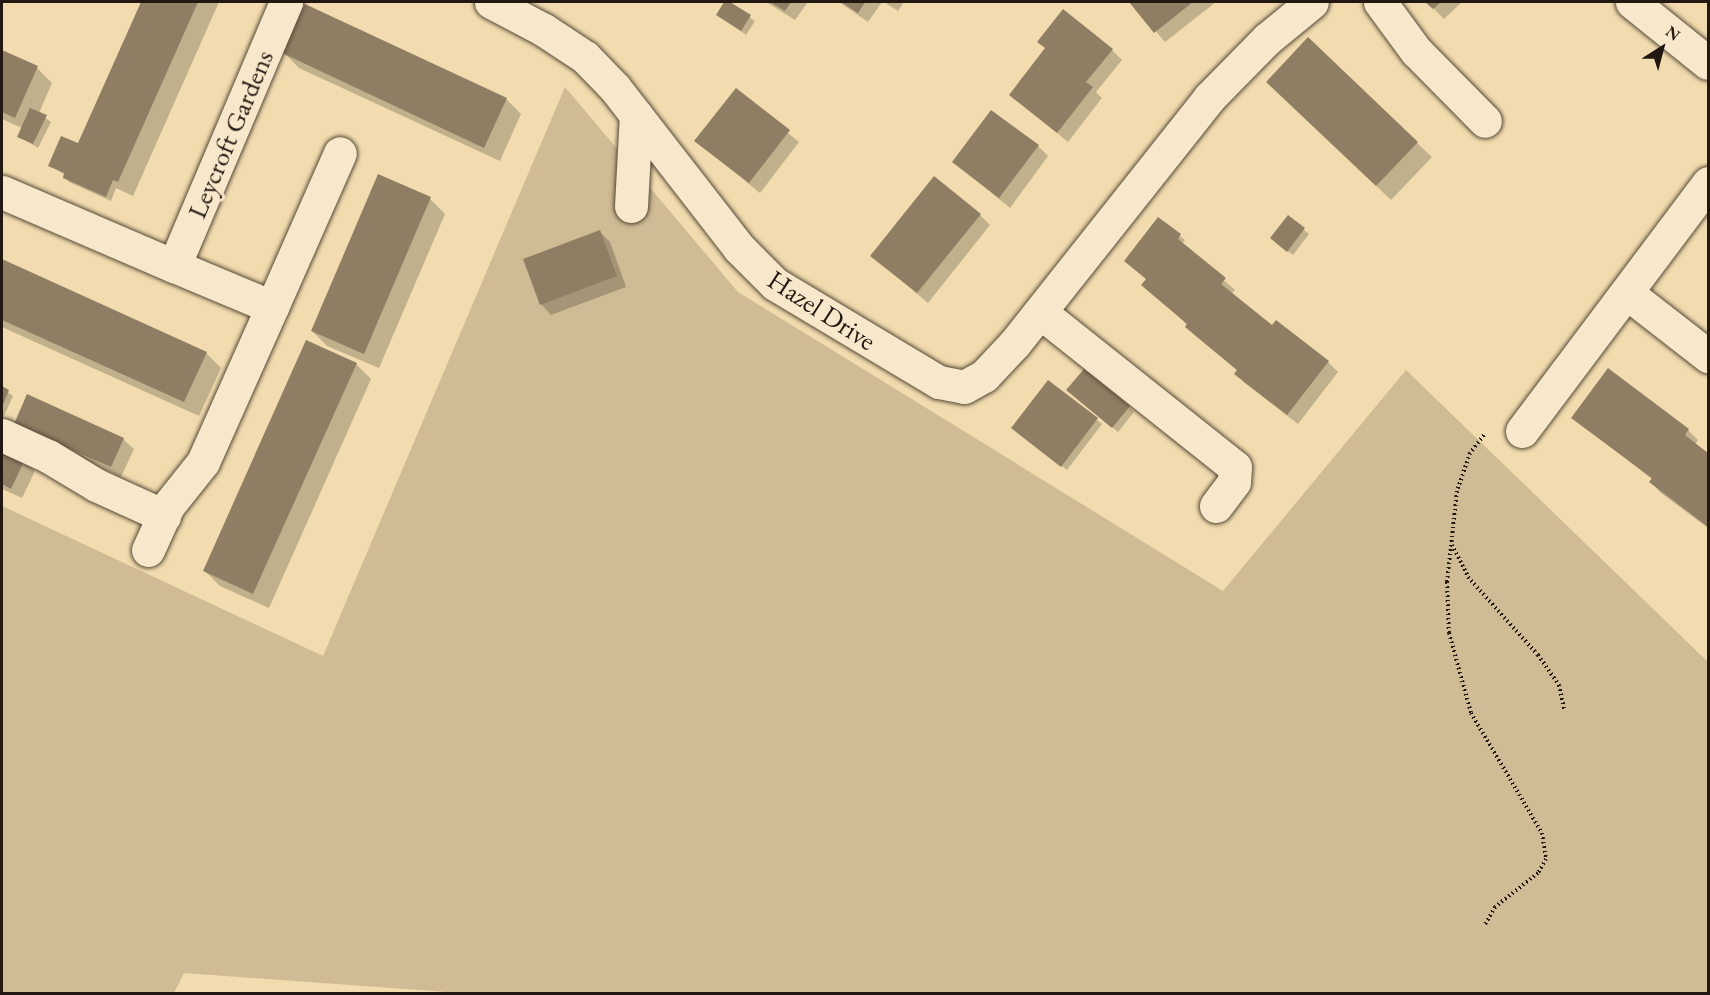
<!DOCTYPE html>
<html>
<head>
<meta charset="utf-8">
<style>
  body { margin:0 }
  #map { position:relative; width:1710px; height:995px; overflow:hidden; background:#f2dcaf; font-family:"EB Garamond",serif }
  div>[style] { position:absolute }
  .green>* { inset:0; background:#cfbb94 }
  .shadow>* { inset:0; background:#0003 }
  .building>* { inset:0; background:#8f7e63 }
  .path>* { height:4px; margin-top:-2px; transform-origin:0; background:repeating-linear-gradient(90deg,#231811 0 1.5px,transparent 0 4.5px) }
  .roads { filter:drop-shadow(0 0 2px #574938) drop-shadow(0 0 2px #574938) }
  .minor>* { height:33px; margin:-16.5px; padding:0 16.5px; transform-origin:16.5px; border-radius:16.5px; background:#f7e8cb }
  span { translate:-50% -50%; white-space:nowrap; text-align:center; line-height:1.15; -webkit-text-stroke:6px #f7e8cb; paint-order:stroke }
  .street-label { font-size:27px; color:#231811 }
  .frame { position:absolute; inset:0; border:3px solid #231811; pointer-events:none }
  .north { position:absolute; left:1632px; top:18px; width:60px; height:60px; -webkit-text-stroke:4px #f7e8cb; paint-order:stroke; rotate:36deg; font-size:16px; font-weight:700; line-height:24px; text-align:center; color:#231811 }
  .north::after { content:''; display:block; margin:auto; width:21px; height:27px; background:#231811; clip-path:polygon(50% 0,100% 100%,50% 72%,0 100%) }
</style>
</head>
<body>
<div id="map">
  <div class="green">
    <i style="clip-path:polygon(565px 87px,738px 292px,1223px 591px,1406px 370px,1708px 662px,1708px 993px,474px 994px,184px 973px,174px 993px,2px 994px,2px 506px,323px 656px)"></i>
  </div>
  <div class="shadow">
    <i style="clip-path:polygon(142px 2px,219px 2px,133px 196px,116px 188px,111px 201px,69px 182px,65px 175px,50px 165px,78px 146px)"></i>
    <i style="clip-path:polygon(727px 2px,755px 21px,746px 35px,718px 15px)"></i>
    <i style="clip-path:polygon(766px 2px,808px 2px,795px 20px)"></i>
    <i style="clip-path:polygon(839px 2px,882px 2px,868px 22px)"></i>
    <i style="clip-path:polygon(884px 2px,904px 2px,898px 11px)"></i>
    <i style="clip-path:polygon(1131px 2px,1216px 2px,1165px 42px)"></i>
    <i style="clip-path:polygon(1427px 2px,1462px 2px,1444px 19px)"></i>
    <i style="clip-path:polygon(1112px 50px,1122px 60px,1096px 92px,1102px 98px,1068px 142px,1011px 95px)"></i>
    <i style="clip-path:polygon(2px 52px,37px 68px,52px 83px,39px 113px,51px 122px,38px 148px,19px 136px,22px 128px,2px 119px)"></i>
    <i style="clip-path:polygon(284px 53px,506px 99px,521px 114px,500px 161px,299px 68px)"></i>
    <i style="clip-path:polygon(736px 90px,799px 142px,760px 193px,696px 141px)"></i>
    <i style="clip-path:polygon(1283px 97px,1417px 143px,1432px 157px,1391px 200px)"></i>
    <i style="clip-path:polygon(1038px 146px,1048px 156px,1010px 208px,953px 162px)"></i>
    <i style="clip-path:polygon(379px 176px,430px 199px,445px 214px,379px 368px,327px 346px,312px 331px)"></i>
    <i style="clip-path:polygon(980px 215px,990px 225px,928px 303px,872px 256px)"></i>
    <i style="clip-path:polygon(1288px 217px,1309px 234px,1293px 255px,1276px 243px)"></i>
    <i style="clip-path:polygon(1159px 219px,1180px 236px,1185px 240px,1182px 244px,1235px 290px,1231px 294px,1272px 327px,1328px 362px,1338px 372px,1298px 424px,1246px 384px,1236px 374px,1238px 371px,1197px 337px,1148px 279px)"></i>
    <i style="clip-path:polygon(600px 232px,610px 242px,626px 287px,551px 315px,541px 304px)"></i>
    <i style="clip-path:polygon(2px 260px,206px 353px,221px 368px,199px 416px,2px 327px)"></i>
    <i style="clip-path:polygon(356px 364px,371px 379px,269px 608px,220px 586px,205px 571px)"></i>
    <i style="clip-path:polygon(1048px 382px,1102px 424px,1067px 470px,1018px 433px)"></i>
    <i style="clip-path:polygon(2px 388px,13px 396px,3px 418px,2px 417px)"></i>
    <i style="clip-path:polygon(1073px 395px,1129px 407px,1134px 412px,1118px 432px)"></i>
    <i style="clip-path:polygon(1573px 418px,1688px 430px,1698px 440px,1695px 445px,1708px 455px,1708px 528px,1661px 493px,1651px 482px,1653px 480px)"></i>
    <i style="clip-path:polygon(26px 434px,123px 439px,134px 449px,121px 477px)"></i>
    <i style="clip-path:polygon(2px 450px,24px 461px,35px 471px,22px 498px,2px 489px)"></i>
  </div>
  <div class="building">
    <i style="clip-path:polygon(141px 2px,198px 2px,118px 182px,113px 180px,106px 197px,63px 178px,64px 173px,48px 166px,61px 136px,78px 143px)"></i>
    <i style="clip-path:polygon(724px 2px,730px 2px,751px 15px,741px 31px,716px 15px)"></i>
    <i style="clip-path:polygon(770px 2px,791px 2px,785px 11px)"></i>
    <i style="clip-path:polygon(841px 2px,865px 2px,858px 13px)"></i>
    <i style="clip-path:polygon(1129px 2px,1193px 2px,1154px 33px)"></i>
    <i style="clip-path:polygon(1425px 2px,1441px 2px,1433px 9px)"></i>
    <i style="clip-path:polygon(305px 4px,507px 98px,484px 148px,282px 53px)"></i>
    <i style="clip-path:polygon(1063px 9px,1113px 49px,1086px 82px,1093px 87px,1057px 133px,1009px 95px,1045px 48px,1037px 42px)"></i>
    <i style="clip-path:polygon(1308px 37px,1418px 142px,1376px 186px,1266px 82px)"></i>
    <i style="clip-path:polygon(2px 50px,38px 66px,15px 118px,2px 112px)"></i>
    <i style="clip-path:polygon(736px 88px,790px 130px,749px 183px,694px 141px)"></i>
    <i style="clip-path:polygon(30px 108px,47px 115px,33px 144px,17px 137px)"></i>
    <i style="clip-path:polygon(991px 110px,1039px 145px,999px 198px,952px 162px)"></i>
    <i style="clip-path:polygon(378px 174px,431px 197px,364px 354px,311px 331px)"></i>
    <i style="clip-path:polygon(934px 176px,981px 214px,917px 293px,870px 256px)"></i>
    <i style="clip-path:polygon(1288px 215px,1305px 228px,1287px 252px,1270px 238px)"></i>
    <i style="clip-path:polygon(1158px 217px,1181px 234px,1178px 239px,1226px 278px,1221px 284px,1272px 325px,1276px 320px,1329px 361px,1287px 415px,1234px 374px,1237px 370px,1185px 327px,1187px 324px,1141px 285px,1146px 279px,1124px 261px)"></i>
    <i style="clip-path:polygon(600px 230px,617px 276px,540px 305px,523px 259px)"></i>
    <i style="clip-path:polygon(2px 259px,207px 352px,184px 402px,2px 320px)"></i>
    <i style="clip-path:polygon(306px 340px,357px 363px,253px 594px,203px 571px)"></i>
    <i style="clip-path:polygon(1608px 368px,1689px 429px,1685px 435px,1708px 453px,1708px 527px,1649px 482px,1652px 478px,1571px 418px)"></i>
    <i style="clip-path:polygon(1084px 369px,1130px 406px,1112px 428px,1066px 390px)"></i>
    <i style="clip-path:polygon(1048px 380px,1098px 418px,1061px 467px,1011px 428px)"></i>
    <i style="clip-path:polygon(2px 386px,9px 390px,2px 407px)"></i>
    <i style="clip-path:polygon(27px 394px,124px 438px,111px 467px,14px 424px)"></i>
    <i style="clip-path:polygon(2px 449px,25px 459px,11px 489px,2px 484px)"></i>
  </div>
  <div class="path">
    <i style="left:1484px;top:435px;width:23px;rotate:128deg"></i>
    <i style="left:1470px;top:453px;width:40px;rotate:108.9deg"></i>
    <i style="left:1457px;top:491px;width:92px;rotate:96.3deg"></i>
    <i style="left:1447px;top:582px;width:51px;rotate:87.8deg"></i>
    <i style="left:1449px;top:633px;width:83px;rotate:74.6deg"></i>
    <i style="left:1471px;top:713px;width:139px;rotate:59.4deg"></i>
    <i style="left:1542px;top:833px;width:26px;rotate:81deg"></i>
    <i style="left:1546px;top:859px;width:16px;rotate:120deg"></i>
    <i style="left:1538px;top:873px;width:55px;rotate:141.7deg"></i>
    <i style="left:1495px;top:907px;width:20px;rotate:120deg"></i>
    <i style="left:1452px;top:545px;width:36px;rotate:63deg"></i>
    <i style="left:1468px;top:577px;width:105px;rotate:48.1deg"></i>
    <i style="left:1538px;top:655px;width:37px;rotate:55deg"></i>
    <i style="left:1559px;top:685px;width:25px;rotate:78deg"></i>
  </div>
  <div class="roads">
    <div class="minor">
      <i style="left:491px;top:2px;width:60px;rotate:27.8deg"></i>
      <i style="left:544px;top:30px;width:49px;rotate:33.4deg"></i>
      <i style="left:585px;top:57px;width:43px;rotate:45.9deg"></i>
      <i style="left:615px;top:88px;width:202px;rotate:52.2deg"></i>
      <i style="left:739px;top:248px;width:51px;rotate:45deg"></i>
      <i style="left:775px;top:284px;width:191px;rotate:30.9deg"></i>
      <i style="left:939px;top:382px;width:25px;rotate:11deg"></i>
      <i style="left:964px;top:387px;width:23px;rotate:-29deg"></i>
      <i style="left:984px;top:376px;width:45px;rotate:-46.8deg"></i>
      <i style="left:1015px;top:343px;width:313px;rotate:-51.6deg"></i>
      <i style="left:1209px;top:98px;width:83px;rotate:-45.5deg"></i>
      <i style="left:1267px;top:39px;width:58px;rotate:-39.4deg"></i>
      <i style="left:1380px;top:2px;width:61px;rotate:53.7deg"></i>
      <i style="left:1416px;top:51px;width:98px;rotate:45.4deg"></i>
      <i style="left:1632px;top:2px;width:97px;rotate:38.8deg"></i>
      <i style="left:2px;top:192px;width:187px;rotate:23.3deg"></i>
      <i style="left:174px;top:266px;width:287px;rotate:-67deg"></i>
      <i style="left:631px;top:206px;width:91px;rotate:-86.9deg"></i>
      <i style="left:1627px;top:293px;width:103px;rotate:37.9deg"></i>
      <i style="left:272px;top:307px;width:168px;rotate:-66.2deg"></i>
      <i style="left:1040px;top:312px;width:249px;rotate:38.5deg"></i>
      <i style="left:1235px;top:467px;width:15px;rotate:94deg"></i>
      <i style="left:1234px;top:482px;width:30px;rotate:127deg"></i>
      <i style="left:1522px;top:431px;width:310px;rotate:-53.1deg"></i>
      <i style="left:2px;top:435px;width:51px;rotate:24.5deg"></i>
      <i style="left:48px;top:456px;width:56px;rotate:31.1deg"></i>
      <i style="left:96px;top:485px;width:75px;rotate:24.5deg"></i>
      <i style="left:148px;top:550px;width:48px;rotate:-65.6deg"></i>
      <i style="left:168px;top:506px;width:56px;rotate:-51.5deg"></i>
      <i style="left:203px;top:462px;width:170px;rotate:-66deg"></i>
      <i style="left:272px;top:307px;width:106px;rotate:-157.3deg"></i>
    </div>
  </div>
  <div class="street-label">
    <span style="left:230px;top:134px;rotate:-67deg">Leycroft Gardens</span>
    <span style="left:822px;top:310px;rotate:33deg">Hazel Drive</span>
  </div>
  <div class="frame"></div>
  <div class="north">N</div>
</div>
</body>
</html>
